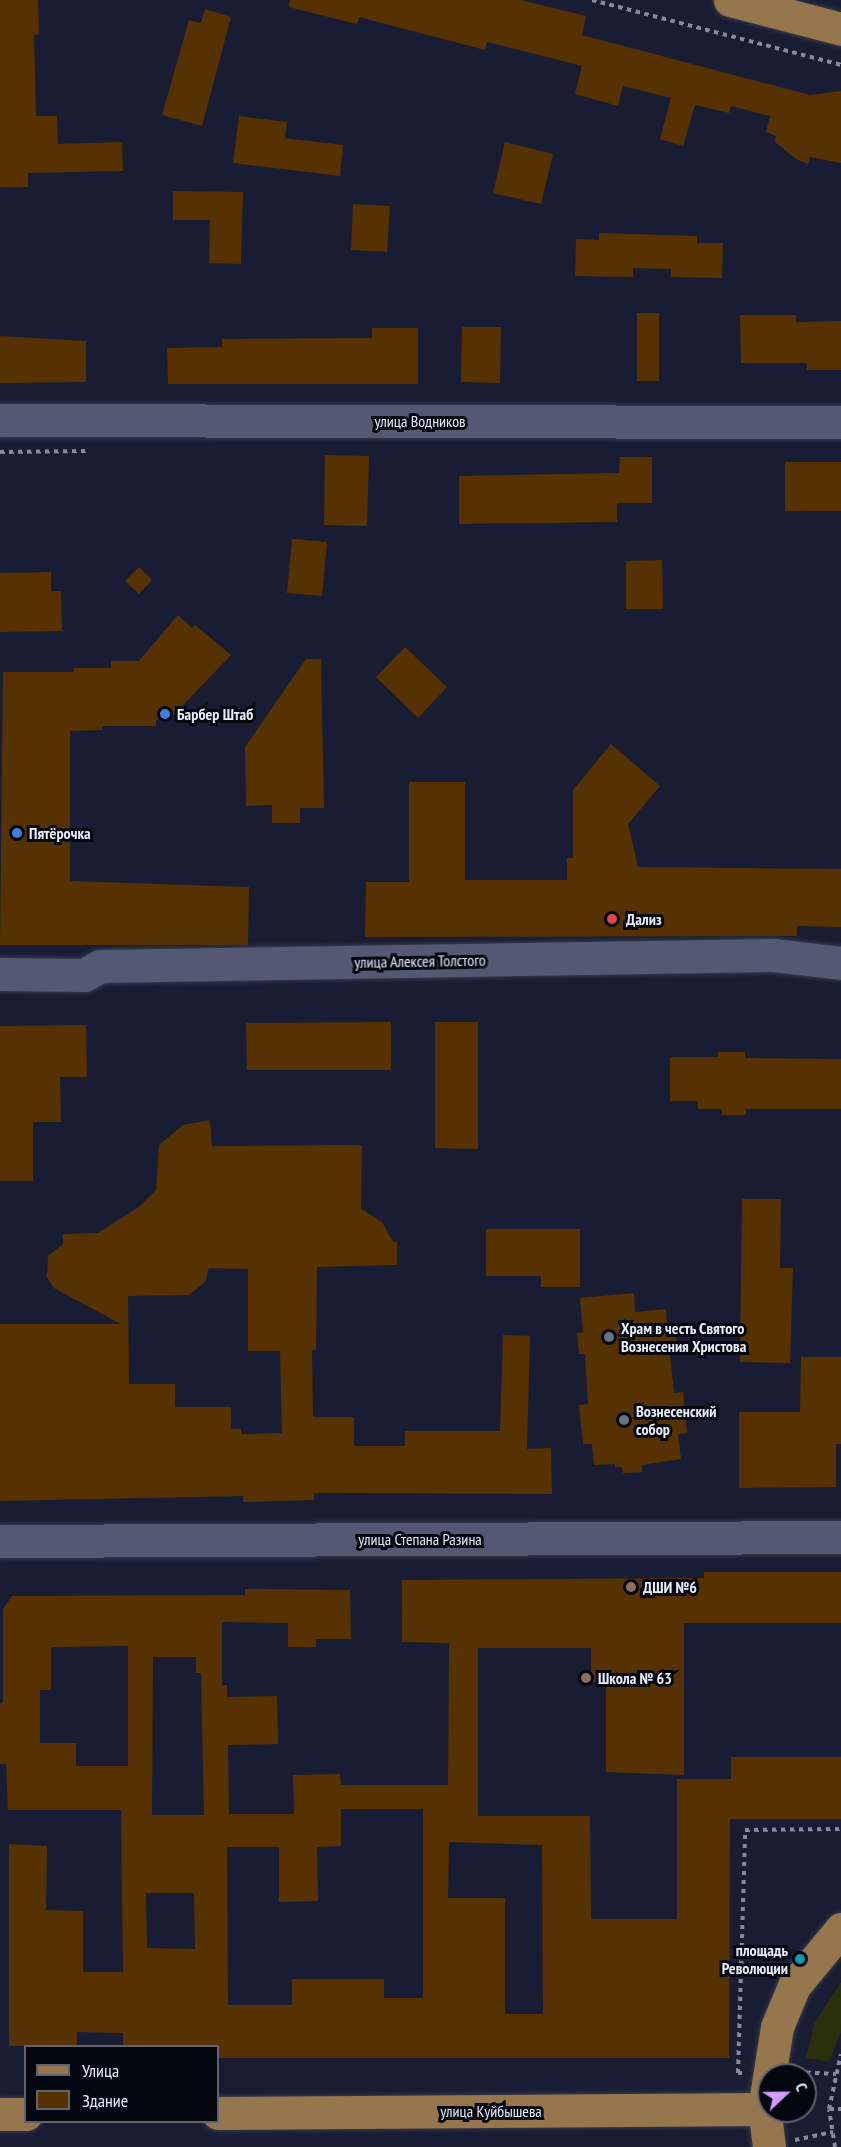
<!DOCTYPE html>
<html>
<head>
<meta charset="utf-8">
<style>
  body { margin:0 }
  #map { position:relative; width:841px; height:2147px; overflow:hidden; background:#191d33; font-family:"PT Sans Narrow",sans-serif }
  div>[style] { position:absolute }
  .green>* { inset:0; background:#2a3009 }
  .building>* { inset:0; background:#563202 }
  .path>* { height:4px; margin-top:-2px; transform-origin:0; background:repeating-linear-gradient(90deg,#868a9c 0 4.5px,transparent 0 9px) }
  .roads { filter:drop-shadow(0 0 2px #37394b) drop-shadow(0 0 2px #37394b) }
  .minor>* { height:33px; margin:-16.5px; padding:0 16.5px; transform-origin:16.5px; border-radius:16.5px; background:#535973 }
  .major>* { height:33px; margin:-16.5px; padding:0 16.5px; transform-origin:16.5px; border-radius:16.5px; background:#96774d }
  .dots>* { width:16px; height:16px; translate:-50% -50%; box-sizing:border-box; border:3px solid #060811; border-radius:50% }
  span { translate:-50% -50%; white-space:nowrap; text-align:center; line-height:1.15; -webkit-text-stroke:6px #060811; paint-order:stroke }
  .street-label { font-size:16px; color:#e7ebfa }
  .poi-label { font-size:16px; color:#e7ebfa; font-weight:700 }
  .left { translate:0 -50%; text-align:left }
  .right { translate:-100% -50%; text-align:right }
  .legend { position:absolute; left:24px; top:2045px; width:195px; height:78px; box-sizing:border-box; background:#060811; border:2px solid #60636e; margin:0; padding:8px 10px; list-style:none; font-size:18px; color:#e7ebfa }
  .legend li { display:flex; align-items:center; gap:12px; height:30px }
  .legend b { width:30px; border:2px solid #60636e }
  .north { position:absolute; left:757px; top:2063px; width:60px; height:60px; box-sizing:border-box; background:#060811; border:2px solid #60636e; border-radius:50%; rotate:68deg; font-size:16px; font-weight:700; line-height:24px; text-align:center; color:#e7ebfa }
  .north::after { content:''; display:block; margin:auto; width:21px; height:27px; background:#d39cfc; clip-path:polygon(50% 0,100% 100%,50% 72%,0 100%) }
</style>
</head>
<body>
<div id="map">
  <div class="green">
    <i style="clip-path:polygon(841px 1982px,841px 2031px,829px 2062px,806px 2058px,814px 2024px)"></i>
  </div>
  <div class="building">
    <i style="clip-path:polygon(0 0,38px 0,39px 34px,34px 35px,36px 116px,57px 116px,58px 144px,122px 142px,123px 171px,28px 173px,28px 187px,0 187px)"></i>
    <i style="clip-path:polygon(290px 0,521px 0,586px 16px,582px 35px,810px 95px,841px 91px,841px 163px,810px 157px,808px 164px,796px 159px,775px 142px,776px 136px,766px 132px,770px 116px,731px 106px,729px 113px,695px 105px,683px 146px,660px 139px,671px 98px,623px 86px,618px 106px,575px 94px,582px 66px,487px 42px,485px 50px,359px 17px,357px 24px,289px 7px)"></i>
    <i style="clip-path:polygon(205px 9px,231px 17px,202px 126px,162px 115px,189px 20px,201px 23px)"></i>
    <i style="clip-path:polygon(239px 116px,287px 122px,285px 138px,343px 145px,340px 176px,233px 163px)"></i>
    <i style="clip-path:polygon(505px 142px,553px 154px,541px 204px,493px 193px)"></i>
    <i style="clip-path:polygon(173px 191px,243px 192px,241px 264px,209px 263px,210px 220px,173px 220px)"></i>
    <i style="clip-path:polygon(353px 204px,390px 206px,387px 252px,351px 250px)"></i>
    <i style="clip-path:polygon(599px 233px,697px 236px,697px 243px,723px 243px,722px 278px,671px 277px,671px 269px,633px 268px,633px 277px,575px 276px,576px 239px,599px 240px)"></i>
    <i style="clip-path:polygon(637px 313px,659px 313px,659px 381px,637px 381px)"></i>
    <i style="clip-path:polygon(740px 315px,796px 315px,796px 322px,841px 321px,841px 370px,807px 370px,807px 363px,741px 363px)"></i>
    <i style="clip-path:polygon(462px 327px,501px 327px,500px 383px,461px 382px)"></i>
    <i style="clip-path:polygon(372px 328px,418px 328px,418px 384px,168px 384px,167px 348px,222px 347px,222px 339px,372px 338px)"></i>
    <i style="clip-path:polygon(0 336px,86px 341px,86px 382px,0 383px)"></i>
    <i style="clip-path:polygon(325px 455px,369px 456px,367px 526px,324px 525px)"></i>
    <i style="clip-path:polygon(620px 457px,652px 457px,652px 503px,617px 503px,617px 522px,459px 524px,459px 476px,619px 473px)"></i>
    <i style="clip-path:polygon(785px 462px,841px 462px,841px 511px,785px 511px)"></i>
    <i style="clip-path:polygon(292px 539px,327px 542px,322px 596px,287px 593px)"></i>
    <i style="clip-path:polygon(662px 560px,663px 609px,626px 609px,626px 561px)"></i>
    <i style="clip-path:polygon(139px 567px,152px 580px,139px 594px,125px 581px)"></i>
    <i style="clip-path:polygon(51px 572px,51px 591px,61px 591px,62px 631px,0 632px,0 573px)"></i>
    <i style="clip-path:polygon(178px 615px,192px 628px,195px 625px,231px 655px,170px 719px,156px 720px,156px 726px,102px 726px,102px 730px,70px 731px,70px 881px,249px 887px,248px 945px,0 945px,3px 672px,74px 672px,74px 668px,111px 668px,111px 661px,139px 661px)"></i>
    <i style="clip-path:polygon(405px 647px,447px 687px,418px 718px,376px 677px)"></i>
    <i style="clip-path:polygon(306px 659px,321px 659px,324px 808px,300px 808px,300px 823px,272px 823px,272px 805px,246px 806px,245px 747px)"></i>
    <i style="clip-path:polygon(611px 744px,660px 786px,628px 824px,638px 867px,841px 869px,841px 927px,797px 926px,797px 936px,365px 937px,366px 882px,409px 882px,409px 782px,465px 782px,465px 880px,567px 880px,567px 858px,573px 858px,573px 790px)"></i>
    <i style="clip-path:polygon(391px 1022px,391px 1070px,247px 1070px,246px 1023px)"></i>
    <i style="clip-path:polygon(435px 1022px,478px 1022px,478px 1149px,435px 1148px)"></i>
    <i style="clip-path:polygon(86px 1025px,87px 1077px,60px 1077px,61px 1122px,33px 1122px,33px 1181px,0 1181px,0 1026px)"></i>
    <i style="clip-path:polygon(718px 1052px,745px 1052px,745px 1058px,841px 1059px,841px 1109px,746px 1109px,746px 1115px,722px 1115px,722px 1109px,698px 1109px,698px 1101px,670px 1101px,670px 1057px,718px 1057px)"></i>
    <i style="clip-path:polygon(evenodd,210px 1120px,212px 1146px,362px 1145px,361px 1209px,382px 1222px,393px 1242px,397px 1242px,397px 1265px,317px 1267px,316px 1350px,312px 1350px,313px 1417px,354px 1417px,354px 1446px,405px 1446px,405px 1431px,500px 1431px,503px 1335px,530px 1336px,527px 1449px,551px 1448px,552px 1494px,314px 1493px,314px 1500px,243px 1502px,243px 1496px,0 1501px,0 1324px,121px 1324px,54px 1288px,47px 1277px,48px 1256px,63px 1244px,63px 1234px,98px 1233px,139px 1207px,156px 1190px,159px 1145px,183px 1125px,210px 1120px,209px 1268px,248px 1269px,248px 1351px,280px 1351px,282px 1433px,241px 1434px,241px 1429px,231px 1429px,231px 1407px,175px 1407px,175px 1384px,129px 1384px,128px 1296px,189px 1295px,205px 1282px,209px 1268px)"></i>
    <i style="clip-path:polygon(742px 1199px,781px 1199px,780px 1268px,793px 1268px,790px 1363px,740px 1362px)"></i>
    <i style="clip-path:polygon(486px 1229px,580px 1229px,580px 1287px,541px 1287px,541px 1276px,486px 1276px)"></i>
    <i style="clip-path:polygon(634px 1293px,635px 1312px,666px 1309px,667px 1325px,675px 1324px,677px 1346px,669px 1346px,674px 1393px,683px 1392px,687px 1433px,678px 1434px,681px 1459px,642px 1465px,642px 1472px,623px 1473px,622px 1467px,615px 1467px,615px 1464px,594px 1465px,592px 1444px,583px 1444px,579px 1405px,588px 1404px,585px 1354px,579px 1354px,577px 1333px,583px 1332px,580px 1298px)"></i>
    <i style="clip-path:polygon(801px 1357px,841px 1357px,841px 1444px,836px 1444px,836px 1487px,739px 1488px,739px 1412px,800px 1412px)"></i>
    <i style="clip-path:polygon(evenodd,704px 1572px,841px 1572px,841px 1623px,684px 1623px,684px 1775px,606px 1772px,606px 1682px,591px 1682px,591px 1648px,478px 1648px,478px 1816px,590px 1816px,591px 1919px,677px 1919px,677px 1779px,731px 1779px,731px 1757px,841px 1757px,841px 1819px,730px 1819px,729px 2058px,218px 2058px,218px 2046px,123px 2046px,123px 2033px,77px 2032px,77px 2046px,9px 2046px,9px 1844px,47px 1846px,46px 1910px,83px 1911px,83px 1972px,123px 1972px,121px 1810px,8px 1810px,6px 1764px,0 1764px,0 1704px,3px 1702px,3px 1609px,12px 1596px,245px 1595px,245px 1589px,350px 1590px,351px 1639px,316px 1639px,316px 1647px,288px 1647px,288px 1623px,222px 1622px,222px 1685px,227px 1685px,227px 1697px,277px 1696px,278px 1744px,228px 1745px,229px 1814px,294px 1814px,293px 1775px,340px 1774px,341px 1785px,448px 1785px,449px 1643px,402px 1642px,402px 1580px,704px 1578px,704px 1572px,128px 1646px,128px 1766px,76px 1766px,76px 1743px,40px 1743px,40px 1690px,51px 1690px,51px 1647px,128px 1646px,704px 1572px,153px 1657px,196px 1657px,196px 1673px,201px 1673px,204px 1815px,152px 1815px,153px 1657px,704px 1572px,341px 1809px,423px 1809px,423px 1998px,384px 1998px,384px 1979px,292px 1979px,292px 2005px,228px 2005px,227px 1847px,279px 1847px,279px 1902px,318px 1901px,317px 1847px,341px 1846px,341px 1809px,704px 1572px,449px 1842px,542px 1845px,543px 2014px,505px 2014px,505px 1898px,448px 1898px,449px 1842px,704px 1572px,146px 1893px,194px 1893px,195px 1949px,147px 1948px,146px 1893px)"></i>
  </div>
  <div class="path">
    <i style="left:592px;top:0;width:257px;rotate:14.6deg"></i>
    <i style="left:0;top:452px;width:89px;rotate:-0.6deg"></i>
    <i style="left:797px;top:2072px;width:39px;rotate:3deg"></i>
    <i style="left:742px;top:2073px;width:4px;rotate:180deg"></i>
    <i style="left:738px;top:2073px;width:243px;rotate:-88.3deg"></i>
    <i style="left:745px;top:1830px;width:96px;rotate:-0.6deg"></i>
    <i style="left:829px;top:2109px;width:12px"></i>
    <i style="left:795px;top:2140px;width:39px;rotate:-12deg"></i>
    <i style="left:835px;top:2147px;width:38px;rotate:-99deg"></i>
    <i style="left:829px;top:2109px;width:56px;rotate:-77.7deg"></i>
  </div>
  <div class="roads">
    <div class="minor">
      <i style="left:0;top:420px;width:841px;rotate:0.14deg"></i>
      <i style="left:0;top:974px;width:84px;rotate:0.7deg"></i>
      <i style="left:84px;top:975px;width:18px;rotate:-29deg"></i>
      <i style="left:100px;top:966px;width:673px;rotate:-0.94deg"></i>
      <i style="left:773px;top:955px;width:68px;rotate:6.7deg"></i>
      <i style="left:0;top:1541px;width:841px;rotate:-0.27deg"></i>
    </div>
    <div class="major">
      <i style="left:730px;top:0;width:115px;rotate:14.6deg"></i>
      <i style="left:218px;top:2113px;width:546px;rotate:-0.42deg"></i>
      <i style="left:0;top:2114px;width:26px"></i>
      <i style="left:769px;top:2147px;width:38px;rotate:-97deg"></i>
      <i style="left:764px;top:2109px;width:83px;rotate:-81deg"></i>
      <i style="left:777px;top:2027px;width:44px;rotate:-67.5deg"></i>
      <i style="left:794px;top:1986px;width:74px;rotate:-50.5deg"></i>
    </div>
  </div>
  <div class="dots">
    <i style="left:165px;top:714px;background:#3f7fe0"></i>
    <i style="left:17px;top:833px;background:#3f7fe0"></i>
    <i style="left:612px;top:919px;background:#e0444e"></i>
    <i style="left:609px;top:1337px;background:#6b7280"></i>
    <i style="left:624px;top:1420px;background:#6b7280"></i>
    <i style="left:631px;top:1587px;background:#8d6e63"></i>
    <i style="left:586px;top:1678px;background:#8d6e63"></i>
    <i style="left:800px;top:1959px;background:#0f9aa8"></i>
  </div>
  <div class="street-label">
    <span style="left:420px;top:421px">улица Водников</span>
    <span style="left:420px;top:961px;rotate:-1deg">улица Алексея Толстого</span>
    <span style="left:420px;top:1539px">улица Степана Разина</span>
    <span style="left:491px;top:2111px">улица Куйбышева</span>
  </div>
  <div class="poi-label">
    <span class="left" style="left:177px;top:714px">Барбер Штаб</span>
    <span class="left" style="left:29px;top:833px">Пятёрочка</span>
    <span class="left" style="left:626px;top:919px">Дализ</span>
    <span class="left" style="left:621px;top:1337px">Храм в честь Святого<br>Вознесения Христова</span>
    <span class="left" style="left:636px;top:1420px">Вознесенский<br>собор</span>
    <span class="left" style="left:643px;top:1587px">ДШИ №6</span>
    <span class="left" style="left:598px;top:1678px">Школа № 63</span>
    <span class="right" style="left:788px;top:1959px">площадь<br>Революции</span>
  </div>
  <ul class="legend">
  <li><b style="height:8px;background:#96774d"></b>Улица</li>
  <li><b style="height:16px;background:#563202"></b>Здание</li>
  </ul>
  <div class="north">С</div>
</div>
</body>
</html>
